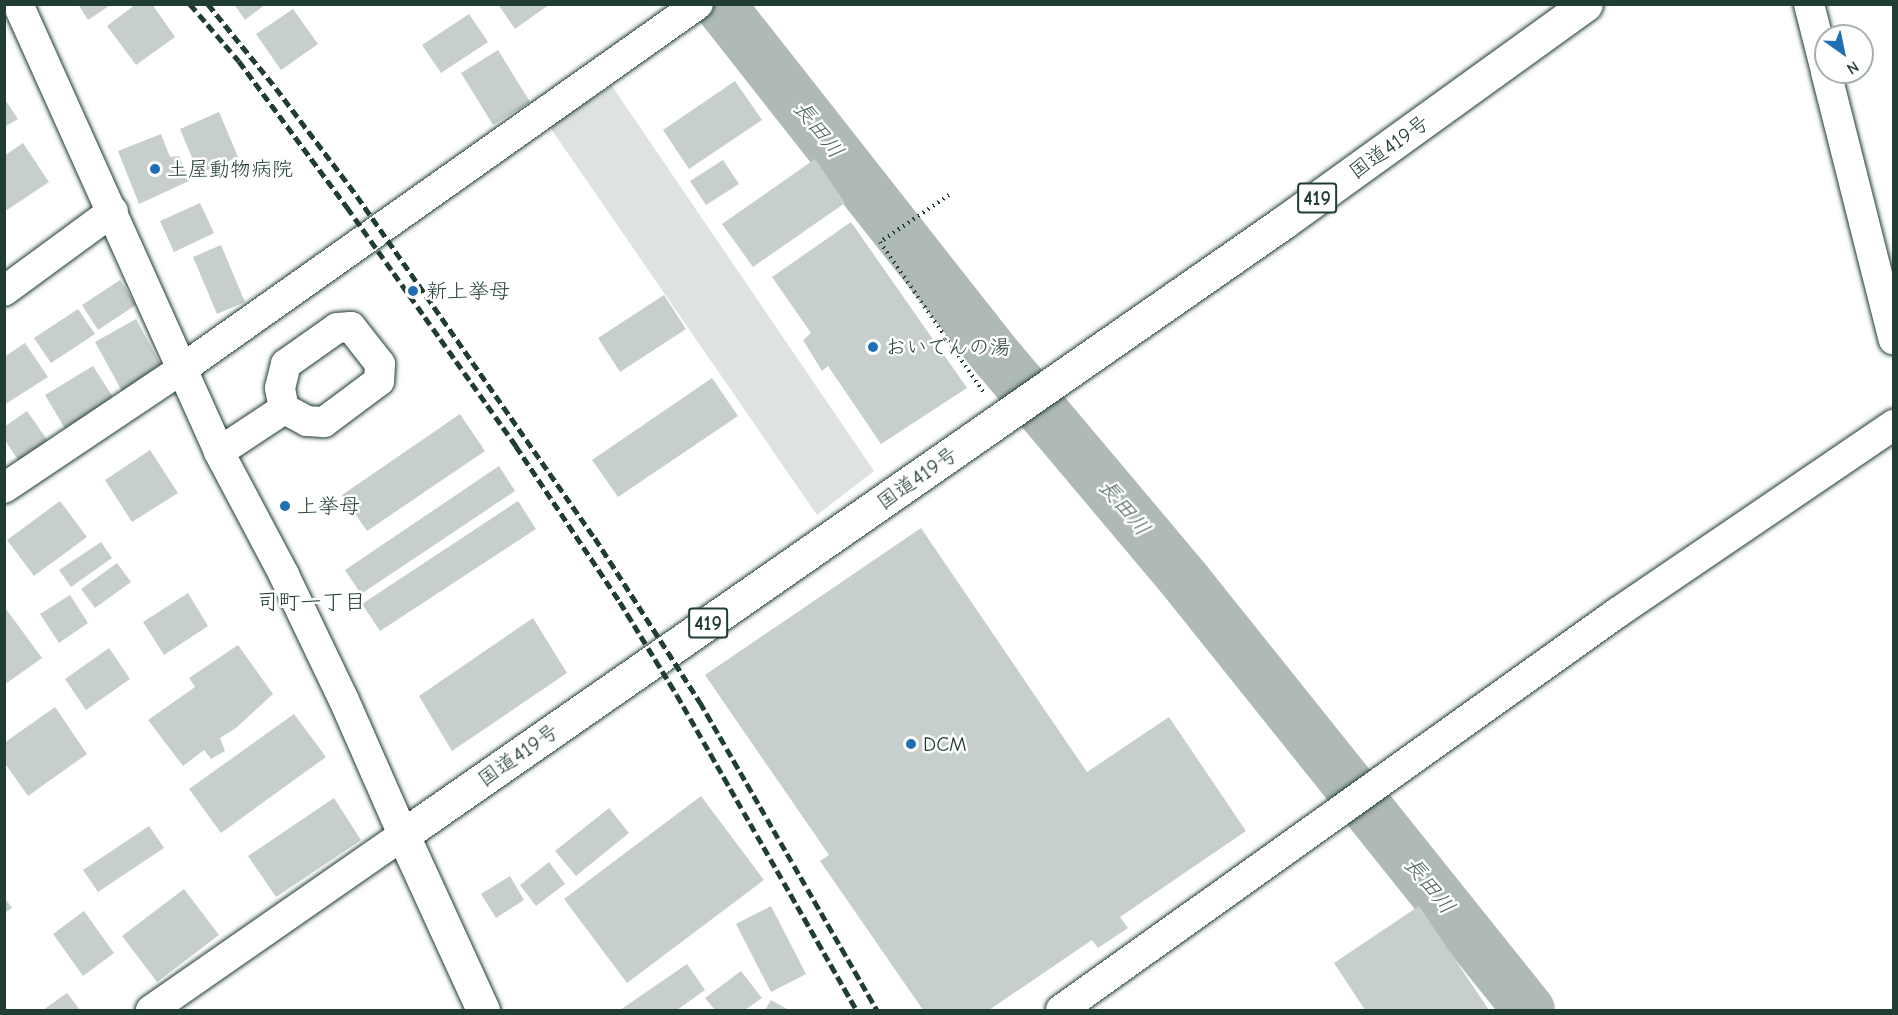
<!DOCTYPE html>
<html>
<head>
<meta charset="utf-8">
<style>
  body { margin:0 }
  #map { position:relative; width:1898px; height:1015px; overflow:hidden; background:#fff; font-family:"Comic Neue","Klee One",sans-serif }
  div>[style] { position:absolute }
  .green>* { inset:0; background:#dee3e2 }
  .river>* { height:52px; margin:-26px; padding:0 26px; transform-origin:26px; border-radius:26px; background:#afbab7 }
  .building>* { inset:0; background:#c7cfcc }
  .path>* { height:4px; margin-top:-2px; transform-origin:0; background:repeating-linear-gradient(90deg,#1f3d34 0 1.5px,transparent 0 6px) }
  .roads { filter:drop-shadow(0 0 2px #1f3d34) drop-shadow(0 0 2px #1f3d34) }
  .minor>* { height:30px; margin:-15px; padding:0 15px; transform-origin:15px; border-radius:15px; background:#fff }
  .highway>* { height:33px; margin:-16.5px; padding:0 16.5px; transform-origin:16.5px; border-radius:16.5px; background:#fff }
  .rail>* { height:4.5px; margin-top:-2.25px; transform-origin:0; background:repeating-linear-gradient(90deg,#1f3d34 0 9px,transparent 0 13.5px) }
  .dots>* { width:16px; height:16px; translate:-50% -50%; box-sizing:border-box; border:3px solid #fff; border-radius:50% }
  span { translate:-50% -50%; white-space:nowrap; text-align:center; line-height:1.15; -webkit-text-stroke:5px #fff; paint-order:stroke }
  .shield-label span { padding:2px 4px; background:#fff; border:2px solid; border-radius:4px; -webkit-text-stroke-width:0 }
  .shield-label { font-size:20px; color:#1f3d34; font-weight:700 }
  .street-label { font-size:21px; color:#1f3d34 }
  .poi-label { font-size:21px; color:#1f3d34 }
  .left { translate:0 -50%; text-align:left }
  .water-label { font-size:22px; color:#4a625b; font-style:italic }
  .neighbourhood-label { font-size:22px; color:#1f3d34 }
  .frame { position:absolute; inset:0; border:6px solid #1f3d34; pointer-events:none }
  .north { position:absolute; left:1814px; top:24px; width:60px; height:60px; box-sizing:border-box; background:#fff; border:2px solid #a5b1ae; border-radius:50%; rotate:147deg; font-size:16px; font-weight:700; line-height:24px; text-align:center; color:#1f3d34 }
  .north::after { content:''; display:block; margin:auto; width:21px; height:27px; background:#1f6fb2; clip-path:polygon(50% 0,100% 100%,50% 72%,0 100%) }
</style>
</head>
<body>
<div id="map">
  <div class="green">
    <i style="clip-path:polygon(612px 86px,874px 471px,817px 515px,549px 126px)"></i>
  </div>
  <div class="river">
    <i style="left:719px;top:4px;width:449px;rotate:51.8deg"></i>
    <i style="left:997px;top:357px;width:295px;rotate:49.9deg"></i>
    <i style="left:1187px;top:583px;width:547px;rotate:51.31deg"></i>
  </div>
  <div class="building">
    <i style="clip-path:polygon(78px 4px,112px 4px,88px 20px)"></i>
    <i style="clip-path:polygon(136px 4px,152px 4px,175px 37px,136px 65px,107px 26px)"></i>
    <i style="clip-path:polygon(234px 4px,266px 4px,245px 20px)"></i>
    <i style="clip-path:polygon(498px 4px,550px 4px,515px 29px)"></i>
    <i style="clip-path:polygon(293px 9px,318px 44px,281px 70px,256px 34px)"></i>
    <i style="clip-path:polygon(469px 14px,488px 42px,441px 73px,422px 45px)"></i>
    <i style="clip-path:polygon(498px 50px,530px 102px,493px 125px,461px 73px)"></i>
    <i style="clip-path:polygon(735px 81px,762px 120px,689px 169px,663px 130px)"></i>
    <i style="clip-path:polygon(4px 98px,18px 119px,4px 127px)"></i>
    <i style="clip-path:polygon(219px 112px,238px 157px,199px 174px,180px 129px)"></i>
    <i style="clip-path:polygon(161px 134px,170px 157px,179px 156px,189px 181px,139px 204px,118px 151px)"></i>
    <i style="clip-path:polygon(23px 143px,49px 182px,4px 212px,4px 156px)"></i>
    <i style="clip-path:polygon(815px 159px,845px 203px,753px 267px,722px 224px)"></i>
    <i style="clip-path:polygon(723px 160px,739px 184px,706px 205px,690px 181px)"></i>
    <i style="clip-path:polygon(200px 203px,214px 233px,174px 252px,160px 221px)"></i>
    <i style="clip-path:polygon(851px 222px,967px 388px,881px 444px,828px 366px,822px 371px,803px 340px,811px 333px,772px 277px)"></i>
    <i style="clip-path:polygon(221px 245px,245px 302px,217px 314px,193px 257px)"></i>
    <i style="clip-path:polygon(120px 280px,136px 305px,98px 330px,82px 305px)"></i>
    <i style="clip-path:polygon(664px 295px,686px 329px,620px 372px,598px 338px)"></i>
    <i style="clip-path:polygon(78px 309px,95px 334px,51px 363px,34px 338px)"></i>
    <i style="clip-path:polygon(136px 319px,164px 371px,123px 393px,95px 342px)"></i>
    <i style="clip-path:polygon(25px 343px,48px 377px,4px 405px,4px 357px)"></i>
    <i style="clip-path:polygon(93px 366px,116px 402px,67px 432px,45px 395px)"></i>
    <i style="clip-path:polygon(712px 378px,738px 416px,618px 497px,592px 460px)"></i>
    <i style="clip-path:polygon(27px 411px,50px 444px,21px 464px,4px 439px,4px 427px)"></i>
    <i style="clip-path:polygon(460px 414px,485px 451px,367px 531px,342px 495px)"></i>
    <i style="clip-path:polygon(150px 450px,178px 493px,132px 522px,105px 480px)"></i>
    <i style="clip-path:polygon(499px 466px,515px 491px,361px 594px,345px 570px)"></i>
    <i style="clip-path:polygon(60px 501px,87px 537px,34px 576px,7px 540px)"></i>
    <i style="clip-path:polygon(518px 501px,536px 529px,380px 631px,362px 604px)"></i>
    <i style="clip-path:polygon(921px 528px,1087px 772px,1169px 717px,1246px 831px,1120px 917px,1128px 928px,1098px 948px,1092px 940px,989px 1010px,923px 1010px,820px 861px,829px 855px,705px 675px)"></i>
    <i style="clip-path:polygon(101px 542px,112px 558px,71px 587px,59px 570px)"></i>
    <i style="clip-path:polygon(117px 563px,131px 582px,95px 608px,81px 589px)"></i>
    <i style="clip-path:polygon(188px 593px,208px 626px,164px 655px,143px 622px)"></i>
    <i style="clip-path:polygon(70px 595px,88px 623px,59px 643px,40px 614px)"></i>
    <i style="clip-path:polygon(6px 609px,42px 658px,4px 685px,4px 611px)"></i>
    <i style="clip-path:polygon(533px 618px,567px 673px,452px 751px,419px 696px)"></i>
    <i style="clip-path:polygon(238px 645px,273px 694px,236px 728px,220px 738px,225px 751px,211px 759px,204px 750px,183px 766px,148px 720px,195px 687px,189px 678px)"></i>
    <i style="clip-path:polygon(109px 648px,130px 679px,86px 710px,65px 679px)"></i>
    <i style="clip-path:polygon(55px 707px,87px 754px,28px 796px,4px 762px,4px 743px)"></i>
    <i style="clip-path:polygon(294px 714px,326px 757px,221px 833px,189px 789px)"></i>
    <i style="clip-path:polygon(701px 796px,764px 880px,627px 983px,564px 899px)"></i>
    <i style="clip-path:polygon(334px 798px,361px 840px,276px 897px,248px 856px)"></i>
    <i style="clip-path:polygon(609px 808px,629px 833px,576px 876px,555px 851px)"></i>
    <i style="clip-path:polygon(149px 826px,164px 848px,98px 892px,83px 870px)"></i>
    <i style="clip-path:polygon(549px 862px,565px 884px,536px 906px,520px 885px)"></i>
    <i style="clip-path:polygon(510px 876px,524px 900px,496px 918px,481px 894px)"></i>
    <i style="clip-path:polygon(184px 889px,219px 935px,157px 982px,122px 936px)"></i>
    <i style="clip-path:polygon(4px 897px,12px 908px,4px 913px)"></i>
    <i style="clip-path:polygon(771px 906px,806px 974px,771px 992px,736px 924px)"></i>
    <i style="clip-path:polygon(1419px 906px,1489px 1010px,1365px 1010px,1334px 963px)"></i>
    <i style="clip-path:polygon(84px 911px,114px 953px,83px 976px,53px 934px)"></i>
    <i style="clip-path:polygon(687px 964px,705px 990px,677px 1010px,620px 1010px)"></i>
    <i style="clip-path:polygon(741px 971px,762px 998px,745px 1010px,715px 1010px,705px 998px)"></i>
    <i style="clip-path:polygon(67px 993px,80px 1010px,43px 1010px)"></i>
    <i style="clip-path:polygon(771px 1000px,789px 1010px,765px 1010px)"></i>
  </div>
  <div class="path">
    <i style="left:949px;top:195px;width:83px;rotate:145.7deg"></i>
    <i style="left:880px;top:242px;width:185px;rotate:55.4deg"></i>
  </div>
  <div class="roads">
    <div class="minor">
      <i style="left:18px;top:4px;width:491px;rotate:65.8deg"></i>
      <i style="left:219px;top:452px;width:139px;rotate:62.1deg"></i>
      <i style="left:284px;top:575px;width:136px;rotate:64.4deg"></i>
      <i style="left:343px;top:698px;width:150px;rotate:66.3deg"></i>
      <i style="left:403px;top:835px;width:307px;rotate:145.2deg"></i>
      <i style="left:1809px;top:4px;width:69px;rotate:75.8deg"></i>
      <i style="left:1826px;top:72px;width:276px;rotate:75.8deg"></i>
      <i style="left:4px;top:291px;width:135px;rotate:-36.3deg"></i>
      <i style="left:351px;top:327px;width:47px;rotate:51.9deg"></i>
      <i style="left:380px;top:364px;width:17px;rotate:93deg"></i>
      <i style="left:379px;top:381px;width:69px;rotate:143.3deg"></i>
      <i style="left:324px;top:422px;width:17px;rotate:-177deg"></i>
      <i style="left:307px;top:421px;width:26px;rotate:-152deg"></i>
      <i style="left:284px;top:409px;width:21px;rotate:-101deg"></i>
      <i style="left:280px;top:388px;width:25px;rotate:-76deg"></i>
      <i style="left:286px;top:364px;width:62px;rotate:-35.2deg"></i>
      <i style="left:337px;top:328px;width:14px;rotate:-4deg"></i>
      <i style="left:219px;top:452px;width:78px;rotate:-33.5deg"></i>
      <i style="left:4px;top:488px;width:214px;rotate:-33.8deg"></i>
      <i style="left:182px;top:369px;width:632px;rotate:-35.27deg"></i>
      <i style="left:1061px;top:1010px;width:683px;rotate:-35.53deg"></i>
      <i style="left:1617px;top:613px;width:335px;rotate:-34.2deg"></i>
    </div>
    <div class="highway">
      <i style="left:483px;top:1010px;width:192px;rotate:-114.6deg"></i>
      <i style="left:403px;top:835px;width:1073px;rotate:-34.83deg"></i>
      <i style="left:1284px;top:222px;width:372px;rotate:-35.8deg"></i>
    </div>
  </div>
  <div class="rail">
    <i style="left:190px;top:4px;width:75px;rotate:49.3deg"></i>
    <i style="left:239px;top:61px;width:182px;rotate:53.5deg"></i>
    <i style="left:347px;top:207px;width:293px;rotate:54.7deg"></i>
    <i style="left:516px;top:446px;width:187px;rotate:56.3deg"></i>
    <i style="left:620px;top:602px;width:109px;rotate:58.5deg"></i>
    <i style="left:677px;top:695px;width:363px;rotate:60.3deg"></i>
    <i style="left:208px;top:4px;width:108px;rotate:51deg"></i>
    <i style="left:276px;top:88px;width:135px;rotate:53.1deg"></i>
    <i style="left:357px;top:196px;width:417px;rotate:55.2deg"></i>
    <i style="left:595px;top:538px;width:195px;rotate:57.4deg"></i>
    <i style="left:700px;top:702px;width:355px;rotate:60.1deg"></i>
  </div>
  <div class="dots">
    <i style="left:155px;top:169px;background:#1f6fb2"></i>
    <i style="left:413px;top:291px;background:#1f6fb2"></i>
    <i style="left:873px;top:347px;background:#1f6fb2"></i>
    <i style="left:285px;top:506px;background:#1f6fb2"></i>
    <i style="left:911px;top:744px;background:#1f6fb2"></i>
  </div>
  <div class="shield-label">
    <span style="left:1317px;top:198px">419</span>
    <span style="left:708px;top:623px">419</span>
  </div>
  <div class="street-label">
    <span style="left:1389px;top:147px;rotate:-36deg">国道419号</span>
    <span style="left:917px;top:478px;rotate:-35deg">国道419号</span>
    <span style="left:518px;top:755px;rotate:-35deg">国道419号</span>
  </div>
  <div class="poi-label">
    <span class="left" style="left:167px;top:169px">土屋動物病院</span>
    <span class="left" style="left:426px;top:291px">新上挙母</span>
    <span class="left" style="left:885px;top:347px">おいでんの湯</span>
    <span class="left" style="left:297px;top:506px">上挙母</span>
    <span class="left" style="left:923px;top:744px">DCM</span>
  </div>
  <div class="water-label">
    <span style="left:818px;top:130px;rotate:52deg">長田川</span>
    <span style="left:1124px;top:508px;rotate:50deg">長田川</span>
    <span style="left:1429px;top:886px;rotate:51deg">長田川</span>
  </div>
  <div class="neighbourhood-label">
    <span style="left:311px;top:603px">司町一丁目</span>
  </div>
  <div class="frame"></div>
  <div class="north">N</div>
</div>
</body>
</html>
